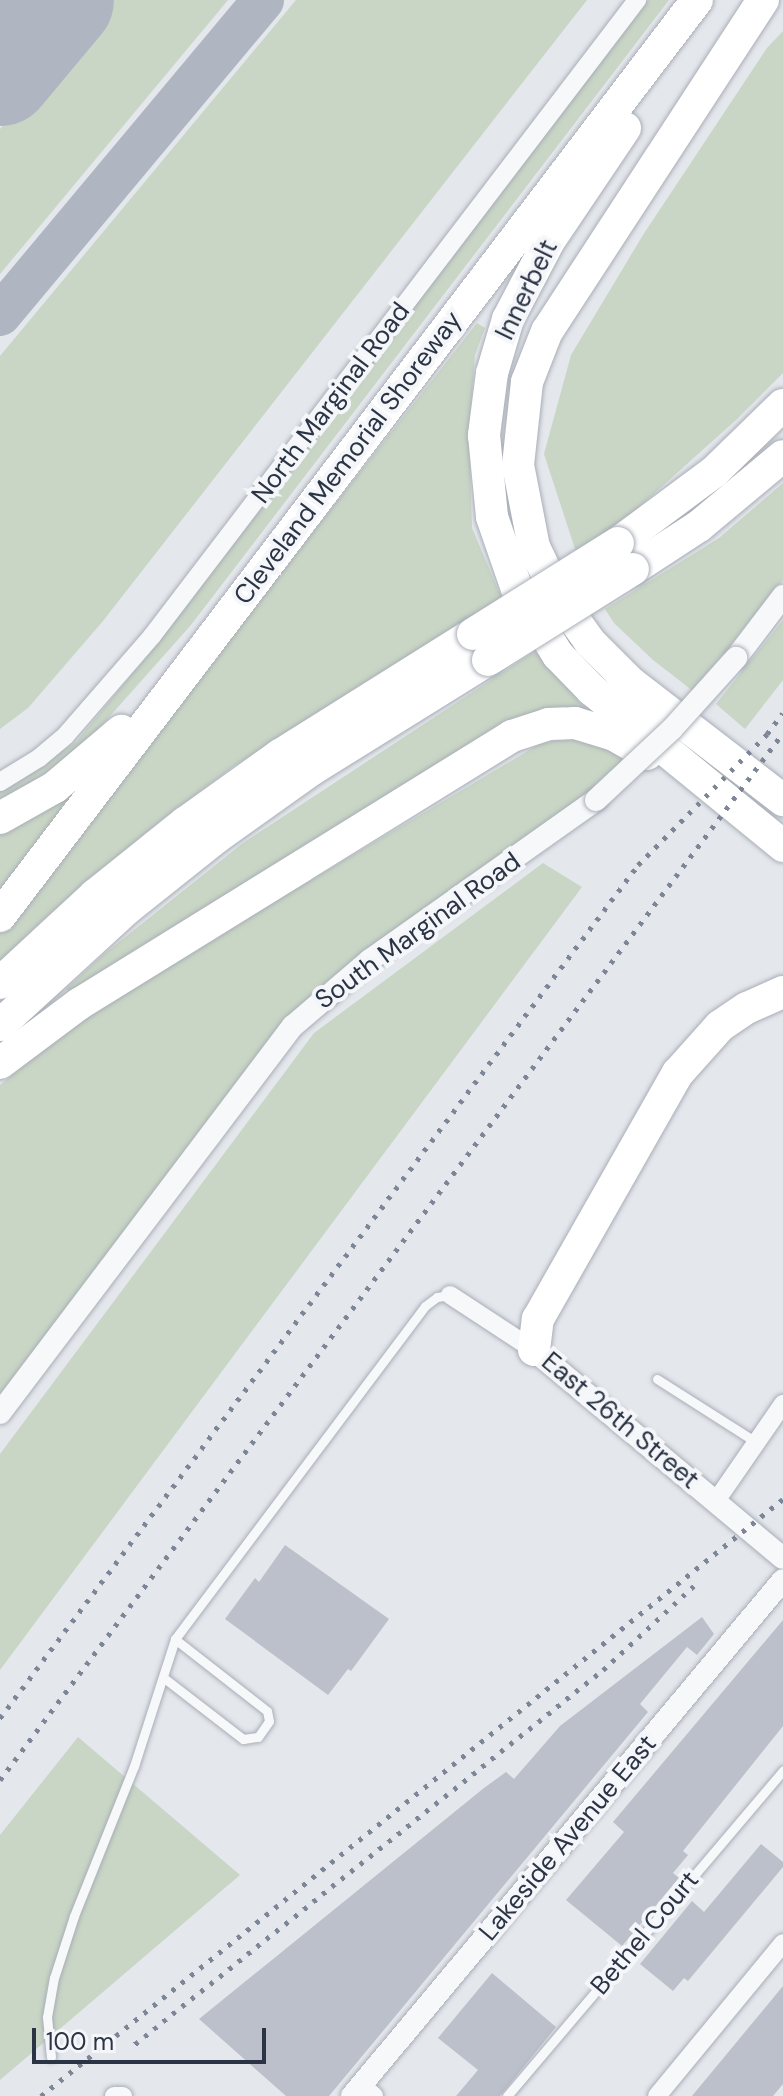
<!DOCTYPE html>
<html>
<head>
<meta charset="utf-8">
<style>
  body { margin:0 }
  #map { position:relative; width:783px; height:2096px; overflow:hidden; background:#e4e7ec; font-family:"DM Sans",sans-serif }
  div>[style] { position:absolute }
  .green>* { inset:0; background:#c9d6c5 }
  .taxiway>* { height:42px; margin:-21px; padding:0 21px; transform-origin:21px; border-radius:21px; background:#b0b6c1 }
  .runway>* { height:106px; margin:-53px; padding:0 53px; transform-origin:53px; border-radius:53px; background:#b0b6c1 }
  .building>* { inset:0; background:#bbc0ca }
  .roads { filter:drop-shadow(0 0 2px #a9aeb7) drop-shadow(0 0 2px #a9aeb7) }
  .service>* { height:9px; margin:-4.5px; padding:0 4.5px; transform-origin:4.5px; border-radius:4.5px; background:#f7f8fa }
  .minor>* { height:18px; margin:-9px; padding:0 9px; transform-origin:9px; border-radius:9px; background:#f7f8fa }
  .tertiary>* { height:22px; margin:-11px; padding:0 11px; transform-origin:11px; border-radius:11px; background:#f7f8fa }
  .motorway>* { height:32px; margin:-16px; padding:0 16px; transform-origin:16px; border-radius:16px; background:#fff }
  .rail>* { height:5px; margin-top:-2.5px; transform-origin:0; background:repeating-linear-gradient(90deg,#7d8696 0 4px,transparent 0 12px) }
  .bridges { filter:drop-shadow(0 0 2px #a9aeb7) drop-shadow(0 0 2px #a9aeb7) }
  .tertiary-bridge>* { height:22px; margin:-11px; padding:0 11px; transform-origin:11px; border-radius:11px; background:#f7f8fa }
  .motorway-bridge>* { height:32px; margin:-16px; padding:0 16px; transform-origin:16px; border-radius:16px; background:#fff }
  span { translate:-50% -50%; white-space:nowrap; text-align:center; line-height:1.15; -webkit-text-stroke:8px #f4f6f9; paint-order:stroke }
  .street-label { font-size:26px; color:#2b3445 }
  .scale { position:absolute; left:32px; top:2028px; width:234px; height:36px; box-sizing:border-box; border:4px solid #2b3445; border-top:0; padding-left:10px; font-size:24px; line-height:28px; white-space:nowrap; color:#2b3445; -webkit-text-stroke:6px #f4f6f9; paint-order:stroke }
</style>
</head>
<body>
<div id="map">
  <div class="green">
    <i style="clip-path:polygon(108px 0,228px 0,0 274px,0 129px)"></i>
    <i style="clip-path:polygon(296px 0,587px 0,103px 621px,28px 708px,0 729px,0 356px)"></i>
    <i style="clip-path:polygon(648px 0,669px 0,191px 625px,86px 743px,27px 787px,0 800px,0 786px,26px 776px,76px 742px,142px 662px)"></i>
    <i style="clip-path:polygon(783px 31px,783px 373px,736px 420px,609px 534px,577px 555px,544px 454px,571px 355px,643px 235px,767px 48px)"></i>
    <i style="clip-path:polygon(477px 323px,485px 328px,475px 355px,469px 431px,472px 528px,502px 599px,234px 766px,159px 822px,43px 920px,0 962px,0 931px)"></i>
    <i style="clip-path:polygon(783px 483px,783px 580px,693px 691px,653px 660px,614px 623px,605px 609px,719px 538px)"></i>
    <i style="clip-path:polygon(783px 620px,783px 680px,745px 729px,716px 704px)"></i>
    <i style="clip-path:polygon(535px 651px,590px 714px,572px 711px,73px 995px,66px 989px,104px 954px,243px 843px)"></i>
    <i style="clip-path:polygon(570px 738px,604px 741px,625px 758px,606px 780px,331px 978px,295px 1012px,0 1394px,0 1085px,75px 1023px,182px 957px,541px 743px)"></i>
    <i style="clip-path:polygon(70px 788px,74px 793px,0 890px,0 828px)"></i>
    <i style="clip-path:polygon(543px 863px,582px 887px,0 1670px,0 1454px,314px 1033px)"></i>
    <i style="clip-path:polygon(78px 1737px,240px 1875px,0 2080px,0 1835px)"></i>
  </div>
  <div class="taxiway">
    <i style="left:0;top:315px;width:410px;rotate:-50.1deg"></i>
  </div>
  <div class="runway">
    <i style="left:0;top:73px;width:95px;rotate:-50.1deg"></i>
  </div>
  <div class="building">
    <i style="clip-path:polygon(285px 1545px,389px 1619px,351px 1671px,348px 1669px,328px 1695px,225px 1619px,255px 1578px,259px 1582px)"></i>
    <i style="clip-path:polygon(702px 1617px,714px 1634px,697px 1655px,687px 1647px,640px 1704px,648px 1712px,329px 2096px,286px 2096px,199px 2019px,484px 1788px,506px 1772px,514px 1779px,560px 1726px)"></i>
    <i style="clip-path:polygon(783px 1620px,783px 1726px,683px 1851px,688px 1855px,673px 1873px,679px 1878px,622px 1946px,566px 1900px,624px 1832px,613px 1822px)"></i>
    <i style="clip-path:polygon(761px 1844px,783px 1862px,783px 1867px,688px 1981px,684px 1978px,673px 1991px,640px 1964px,692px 1901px,704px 1912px)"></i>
    <i style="clip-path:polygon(492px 1973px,556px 2027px,500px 2096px,456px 2096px,478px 2070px,438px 2038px)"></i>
    <i style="clip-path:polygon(783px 1986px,783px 2084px,773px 2096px,692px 2096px)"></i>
  </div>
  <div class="roads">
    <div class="service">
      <i style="left:657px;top:1379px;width:117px;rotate:32.5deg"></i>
      <i style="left:164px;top:1678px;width:100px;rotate:37.7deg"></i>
      <i style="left:243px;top:1739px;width:15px;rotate:-8deg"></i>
      <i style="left:258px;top:1737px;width:19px;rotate:-55deg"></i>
      <i style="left:269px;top:1721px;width:10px;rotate:-101deg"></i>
      <i style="left:267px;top:1711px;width:117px;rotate:-142deg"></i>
      <i style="left:51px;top:2057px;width:40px;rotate:-95.7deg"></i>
      <i style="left:47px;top:2017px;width:40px;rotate:-80deg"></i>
      <i style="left:54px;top:1978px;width:65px;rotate:-72.1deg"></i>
      <i style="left:74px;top:1916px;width:162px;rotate:-68.2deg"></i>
      <i style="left:134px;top:1766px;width:133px;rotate:-72.1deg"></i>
      <i style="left:175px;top:1639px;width:416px;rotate:-53.1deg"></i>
      <i style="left:425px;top:1306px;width:15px;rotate:-37deg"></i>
      <i style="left:437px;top:1297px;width:13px;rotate:-9deg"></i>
      <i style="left:507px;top:2096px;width:427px;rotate:-49.7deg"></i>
    </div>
    <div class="minor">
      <i style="left:0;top:782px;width:46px;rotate:-31.6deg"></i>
      <i style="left:39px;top:758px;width:35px;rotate:-40deg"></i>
      <i style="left:66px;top:735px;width:131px;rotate:-49deg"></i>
      <i style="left:152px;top:636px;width:800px;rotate:-52.67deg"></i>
      <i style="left:450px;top:1295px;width:100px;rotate:33.2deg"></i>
      <i style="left:716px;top:1501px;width:118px;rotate:-55.4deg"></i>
      <i style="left:361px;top:2085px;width:17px;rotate:40deg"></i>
      <i style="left:114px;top:2096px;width:9px"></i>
      <i style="left:657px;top:2096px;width:198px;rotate:-50.5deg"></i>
    </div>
    <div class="tertiary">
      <i style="left:736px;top:658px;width:78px;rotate:-52.8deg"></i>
      <i style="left:534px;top:1350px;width:324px;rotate:39.9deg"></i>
      <i style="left:0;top:1413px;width:485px;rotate:-52.9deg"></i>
      <i style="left:293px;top:1026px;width:101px;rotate:-40.6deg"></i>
      <i style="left:370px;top:960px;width:277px;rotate:-35.3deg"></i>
      <i style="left:352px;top:2096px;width:672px;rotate:-50.13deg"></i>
    </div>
    <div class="motorway">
      <i style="left:763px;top:0;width:395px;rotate:123.1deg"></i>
      <i style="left:547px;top:331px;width:55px;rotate:111.4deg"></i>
      <i style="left:527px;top:382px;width:83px;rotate:96.2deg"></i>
      <i style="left:518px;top:465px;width:84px;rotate:79deg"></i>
      <i style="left:534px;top:547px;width:55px;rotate:64.4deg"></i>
      <i style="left:558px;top:597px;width:55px;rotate:54.6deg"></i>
      <i style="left:590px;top:642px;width:58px;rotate:45deg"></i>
      <i style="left:631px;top:683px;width:192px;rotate:37.6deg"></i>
      <i style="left:625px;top:128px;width:136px;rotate:123.9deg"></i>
      <i style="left:549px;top:241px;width:88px;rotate:117.7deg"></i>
      <i style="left:508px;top:319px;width:56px;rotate:106.5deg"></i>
      <i style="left:492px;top:373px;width:63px;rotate:97.4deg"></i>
      <i style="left:484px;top:435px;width:82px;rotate:84.4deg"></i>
      <i style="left:492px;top:517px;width:76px;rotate:70.9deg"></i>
      <i style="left:517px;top:589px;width:78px;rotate:58.2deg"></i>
      <i style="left:558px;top:655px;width:49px;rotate:45.8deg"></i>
      <i style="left:592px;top:690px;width:247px;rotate:39.2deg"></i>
      <i style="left:618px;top:543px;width:119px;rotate:-36.5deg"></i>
      <i style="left:714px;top:472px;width:96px;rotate:-44.2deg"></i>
      <i style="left:633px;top:569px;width:79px;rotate:-33.1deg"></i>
      <i style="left:699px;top:526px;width:109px;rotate:-39.8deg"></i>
      <i style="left:0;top:818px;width:63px;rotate:-29.4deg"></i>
      <i style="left:55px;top:787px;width:87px;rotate:-40.3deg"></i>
      <i style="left:0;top:916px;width:1151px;rotate:-52.73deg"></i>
      <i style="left:0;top:983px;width:129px;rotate:-42.8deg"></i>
      <i style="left:95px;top:895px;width:115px;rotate:-38.7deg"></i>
      <i style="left:185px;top:823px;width:117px;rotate:-35.6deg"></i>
      <i style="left:280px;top:755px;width:228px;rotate:-32.1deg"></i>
      <i style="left:0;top:1025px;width:175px;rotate:-42.5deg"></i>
      <i style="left:129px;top:907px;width:112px;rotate:-38.5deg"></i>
      <i style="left:217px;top:837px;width:115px;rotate:-35.5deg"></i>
      <i style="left:311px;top:770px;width:208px;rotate:-31.9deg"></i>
      <i style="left:0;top:1063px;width:99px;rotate:-36.8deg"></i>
      <i style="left:79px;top:1004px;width:509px;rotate:-31.75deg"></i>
      <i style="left:512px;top:736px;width:38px;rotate:-18deg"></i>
      <i style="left:548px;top:724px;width:27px;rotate:-2deg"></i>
      <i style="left:575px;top:723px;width:41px;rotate:17.1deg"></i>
      <i style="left:614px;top:735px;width:38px;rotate:30deg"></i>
      <i style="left:534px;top:1350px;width:31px;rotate:-83deg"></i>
      <i style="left:538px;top:1319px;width:283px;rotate:-60.4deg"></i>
      <i style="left:678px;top:1073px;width:63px;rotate:-48.2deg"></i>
      <i style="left:720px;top:1026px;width:32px;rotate:-34deg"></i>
      <i style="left:747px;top:1008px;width:39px;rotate:-24deg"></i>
    </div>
  </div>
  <div class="rail">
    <i style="left:0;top:1718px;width:1065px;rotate:-53.21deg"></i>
    <i style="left:638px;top:865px;width:184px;rotate:-45.4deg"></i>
    <i style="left:767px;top:734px;width:26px;rotate:-53deg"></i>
    <i style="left:0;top:1780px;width:1307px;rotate:-53.21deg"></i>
    <i style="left:135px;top:2044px;width:599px;rotate:-38.63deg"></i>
    <i style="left:603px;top:1670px;width:131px;rotate:-42.8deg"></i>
    <i style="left:41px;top:2096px;width:952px;rotate:-38.82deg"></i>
  </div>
  <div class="bridges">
    <div class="tertiary-bridge">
      <i style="left:596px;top:800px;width:104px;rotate:-43.1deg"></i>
      <i style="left:672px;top:729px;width:96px;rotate:-48deg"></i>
    </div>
    <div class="motorway-bridge">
      <i style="left:473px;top:634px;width:171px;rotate:-32.1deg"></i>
      <i style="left:488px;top:660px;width:171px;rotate:-32.1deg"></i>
    </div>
  </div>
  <div class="street-label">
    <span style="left:527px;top:290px;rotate:-64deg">Innerbelt</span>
    <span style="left:331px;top:403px;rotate:-53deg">North Marginal Road</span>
    <span style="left:348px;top:458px;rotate:-53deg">Cleveland Memorial Shoreway</span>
    <span style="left:418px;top:931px;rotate:-36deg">South Marginal Road</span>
    <span style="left:620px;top:1421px;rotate:40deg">East 26th Street</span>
    <span style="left:568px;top:1838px;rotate:-50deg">Lakeside Avenue East</span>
    <span style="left:645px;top:1933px;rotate:-50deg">Bethel Court</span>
  </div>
  <div class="scale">100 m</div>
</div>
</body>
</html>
